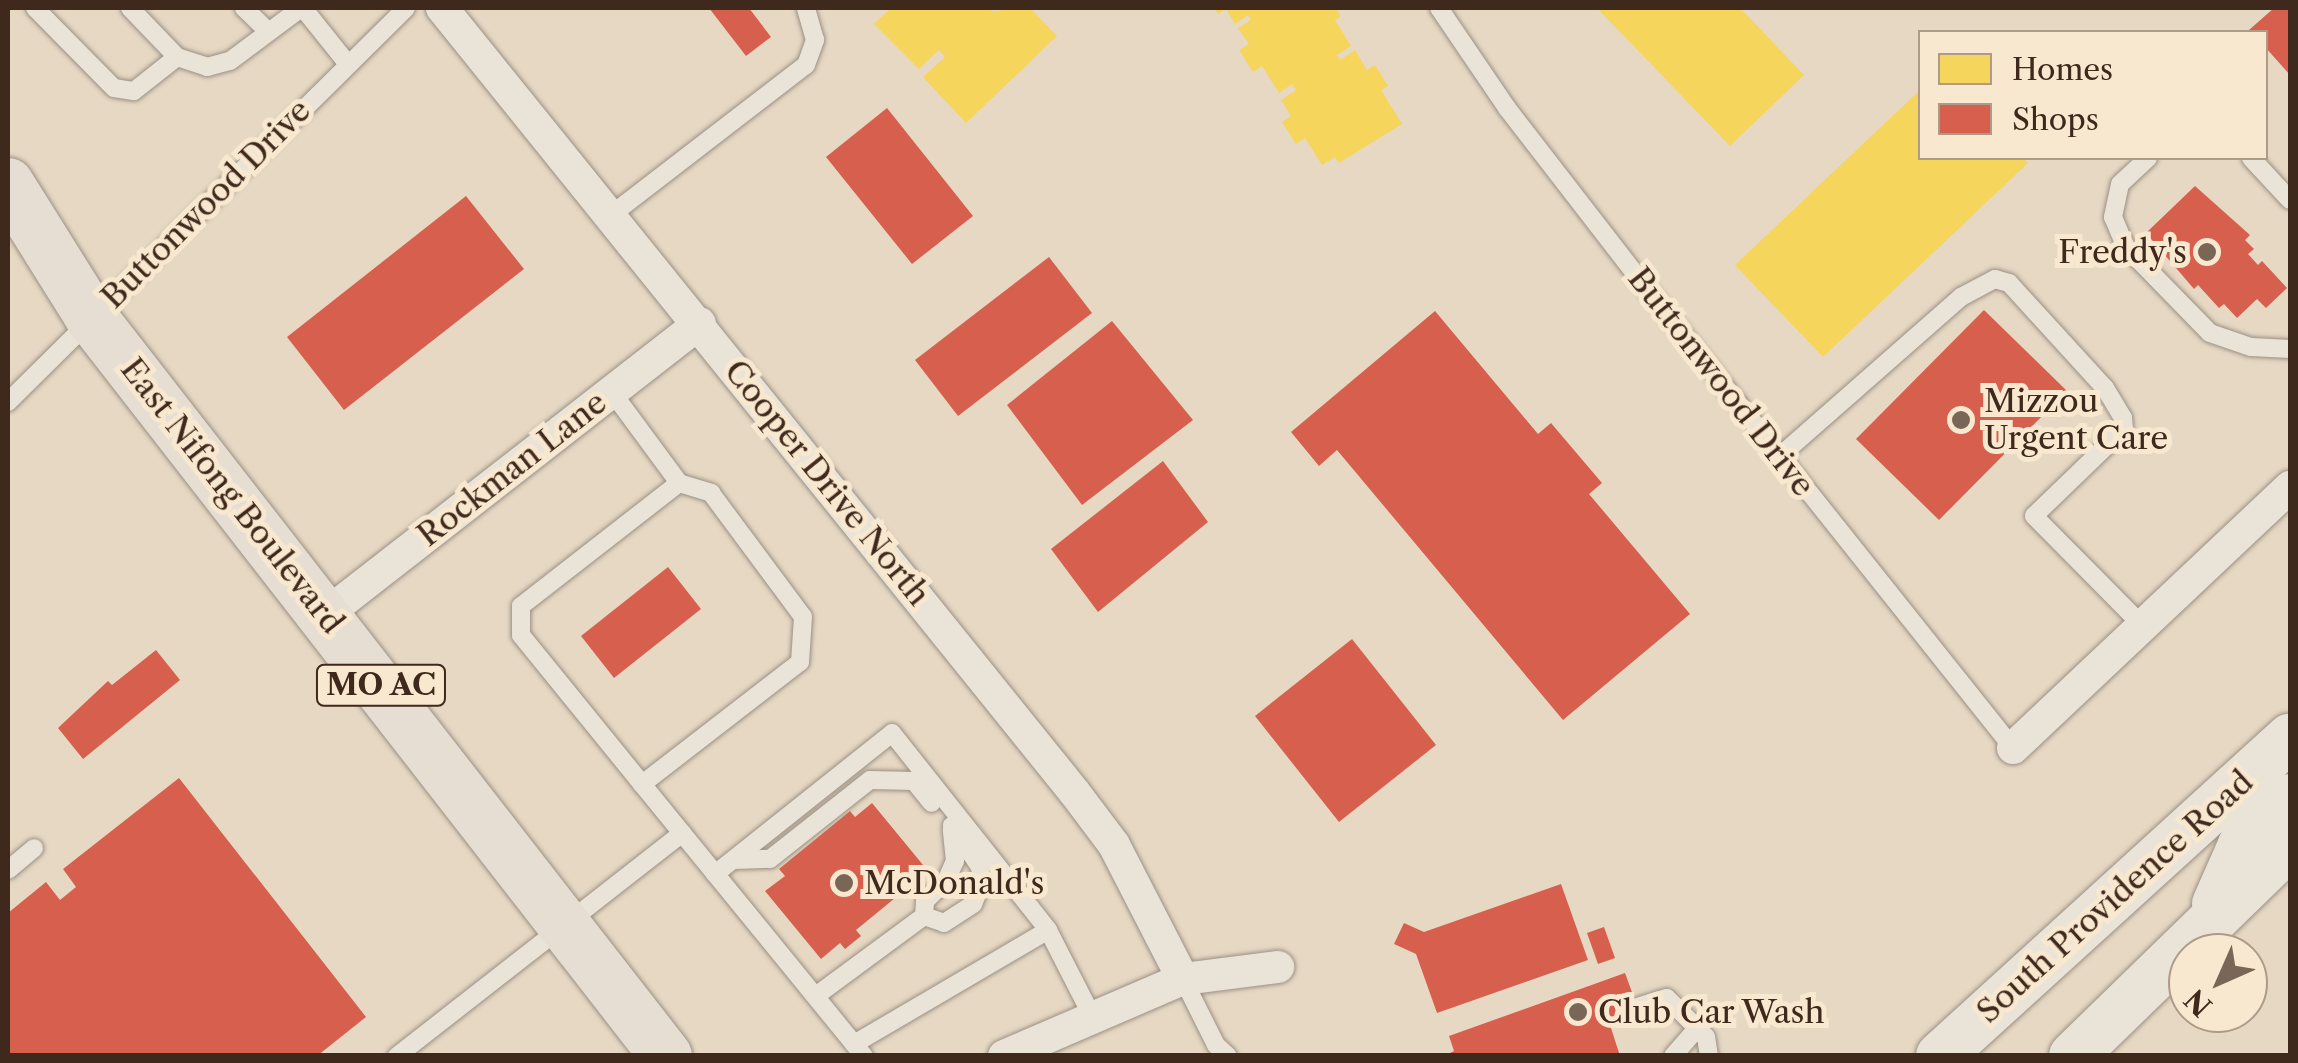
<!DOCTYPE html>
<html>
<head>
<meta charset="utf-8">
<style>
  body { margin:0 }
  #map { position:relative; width:2298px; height:1063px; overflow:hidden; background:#e6d8c3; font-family:"Libre Caslon Text",serif }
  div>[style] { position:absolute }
  .homes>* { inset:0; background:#f6d55c }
  .shops>* { inset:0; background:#d6604d }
  .roads { filter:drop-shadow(0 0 2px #9b9084) drop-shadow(0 0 2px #9b9084) }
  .service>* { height:18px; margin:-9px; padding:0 9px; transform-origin:9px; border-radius:9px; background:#eae3d8 }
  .minor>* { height:32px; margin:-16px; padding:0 16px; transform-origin:16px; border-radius:16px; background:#eae3d8 }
  .secondary>* { height:48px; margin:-24px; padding:0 24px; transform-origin:24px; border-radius:24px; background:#eae3d8 }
  .primary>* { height:52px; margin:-26px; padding:0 26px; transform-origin:26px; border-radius:26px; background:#e6ded2 }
  .dots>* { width:28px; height:28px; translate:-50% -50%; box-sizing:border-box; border:5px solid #f8e8cf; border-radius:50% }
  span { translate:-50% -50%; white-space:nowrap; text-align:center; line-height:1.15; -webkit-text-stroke:10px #f8e8cf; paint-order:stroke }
  .shield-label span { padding:2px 8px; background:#f8e8cf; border:2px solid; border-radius:8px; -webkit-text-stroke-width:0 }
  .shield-label { font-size:30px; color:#3f281c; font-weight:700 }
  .street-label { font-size:32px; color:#3f281c }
  .poi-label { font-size:32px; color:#3f281c }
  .right { translate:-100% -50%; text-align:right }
  .left { translate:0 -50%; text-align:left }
  .frame { position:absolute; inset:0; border:10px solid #3f281c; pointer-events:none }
  .legend { position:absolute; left:1918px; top:30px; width:350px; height:130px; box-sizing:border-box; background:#f8e8cf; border:2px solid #ae9b87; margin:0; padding:12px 18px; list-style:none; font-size:30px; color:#3f281c }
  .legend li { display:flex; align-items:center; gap:20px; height:50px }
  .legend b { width:50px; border:2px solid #ae9b87 }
  .north { position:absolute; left:2168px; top:933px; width:100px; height:100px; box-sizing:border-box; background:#f8e8cf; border:2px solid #ae9b87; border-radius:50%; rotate:225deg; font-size:28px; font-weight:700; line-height:40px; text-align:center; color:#3f281c }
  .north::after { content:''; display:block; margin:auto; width:35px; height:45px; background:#796656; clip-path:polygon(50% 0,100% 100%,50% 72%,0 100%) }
</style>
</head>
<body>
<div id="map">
  <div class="homes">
    <i style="clip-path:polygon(891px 8px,989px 8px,992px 11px,1030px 8px,1057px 36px,966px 123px,923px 77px,945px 57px,939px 50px,919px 69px,874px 24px)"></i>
    <i style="clip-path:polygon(1214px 8px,1335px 8px,1341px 16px,1335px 20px,1351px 46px,1337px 55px,1340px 60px,1355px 50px,1367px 70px,1375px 65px,1388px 86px,1381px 90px,1402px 124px,1339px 163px,1335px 157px,1322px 165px,1305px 138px,1296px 144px,1282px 122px,1291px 116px,1281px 100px,1296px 90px,1292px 84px,1279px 93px,1262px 66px,1253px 72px,1239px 50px,1249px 44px,1238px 28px,1251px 20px,1248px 15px,1235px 24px,1226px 9px,1218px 14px)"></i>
    <i style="clip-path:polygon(1597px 8px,1740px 8px,1804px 75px,1730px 146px)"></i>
    <i style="clip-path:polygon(1920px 90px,1920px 158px,2023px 158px,2028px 163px,1823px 357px,1735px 265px)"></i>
  </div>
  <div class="shops">
    <i style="clip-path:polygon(709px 8px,749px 8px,771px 37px,746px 56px)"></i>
    <i style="clip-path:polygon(2274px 8px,2290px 8px,2290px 75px,2266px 48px,2266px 32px,2249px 30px)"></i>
    <i style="clip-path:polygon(887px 108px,973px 216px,912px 264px,826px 157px)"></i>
    <i style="clip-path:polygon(2195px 186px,2250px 235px,2245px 240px,2254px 249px,2248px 254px,2258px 265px,2262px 261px,2287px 288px,2266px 308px,2257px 299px,2237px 318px,2224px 304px,2219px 308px,2198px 285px,2194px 289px,2146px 233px)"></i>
    <i style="clip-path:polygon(466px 196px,524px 269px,344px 410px,287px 337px)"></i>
    <i style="clip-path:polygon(1049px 257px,1092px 313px,958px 416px,915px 360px)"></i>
    <i style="clip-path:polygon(1984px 310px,2067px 391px,1939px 520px,1856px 439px)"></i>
    <i style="clip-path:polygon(1435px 311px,1538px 434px,1551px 423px,1602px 483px,1589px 494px,1690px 614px,1563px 720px,1337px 450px,1319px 466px,1291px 432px)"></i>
    <i style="clip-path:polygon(1112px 321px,1193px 420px,1082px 505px,1007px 405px)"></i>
    <i style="clip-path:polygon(1163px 461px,1208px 522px,1098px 612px,1051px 549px)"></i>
    <i style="clip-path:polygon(668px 567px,701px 609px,614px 678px,581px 636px)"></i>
    <i style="clip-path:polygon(1352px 639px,1436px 745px,1339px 822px,1255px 716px)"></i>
    <i style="clip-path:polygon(156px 650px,180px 680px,83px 759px,58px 728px,108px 681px,112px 685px)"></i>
    <i style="clip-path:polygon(179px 778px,366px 1017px,317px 1056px,8px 1056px,8px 913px,46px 882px,60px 900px,76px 887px,63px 869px)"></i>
    <i style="clip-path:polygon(872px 803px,928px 871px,856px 930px,861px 936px,845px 949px,840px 943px,821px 959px,765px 891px,785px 876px,779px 869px,850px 811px,855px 817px)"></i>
    <i style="clip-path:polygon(1561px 884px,1588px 960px,1437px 1013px,1416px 954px,1394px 944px,1404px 923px,1424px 932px)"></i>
    <i style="clip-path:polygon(1604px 927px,1615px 958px,1598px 964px,1587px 933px)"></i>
    <i style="clip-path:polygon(1625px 973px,1641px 1017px,1611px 1028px,1620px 1056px,1444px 1056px,1454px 1051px,1449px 1036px)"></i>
  </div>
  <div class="roads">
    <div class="service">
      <i style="left:35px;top:8px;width:112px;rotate:45.4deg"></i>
      <i style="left:114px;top:88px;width:20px;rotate:9deg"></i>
      <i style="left:134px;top:91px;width:55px;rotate:-38.3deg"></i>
      <i style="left:177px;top:57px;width:32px;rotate:18deg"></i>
      <i style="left:207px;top:67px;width:24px;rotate:-15deg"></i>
      <i style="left:230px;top:61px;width:89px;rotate:-36.7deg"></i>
      <i style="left:130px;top:8px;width:68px;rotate:46.2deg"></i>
      <i style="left:244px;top:8px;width:33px;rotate:44deg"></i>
      <i style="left:303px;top:8px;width:70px;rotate:51.3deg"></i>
      <i style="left:1439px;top:8px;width:121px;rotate:55.8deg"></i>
      <i style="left:1507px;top:108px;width:211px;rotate:52.3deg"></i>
      <i style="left:1636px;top:275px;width:605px;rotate:51.44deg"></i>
      <i style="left:2148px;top:158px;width:38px;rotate:137deg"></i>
      <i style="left:2120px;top:184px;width:34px;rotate:102deg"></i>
      <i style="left:2113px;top:217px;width:33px;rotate:67deg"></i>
      <i style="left:2126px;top:247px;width:120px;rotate:45.7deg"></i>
      <i style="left:2210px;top:333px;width:43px;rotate:18.9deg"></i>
      <i style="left:2251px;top:347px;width:39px;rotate:3deg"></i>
      <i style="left:2251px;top:158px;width:57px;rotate:47.1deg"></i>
      <i style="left:611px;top:215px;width:246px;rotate:-37.6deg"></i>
      <i style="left:806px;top:65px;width:27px;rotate:-70deg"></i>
      <i style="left:815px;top:40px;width:33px;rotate:-106deg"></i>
      <i style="left:612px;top:392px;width:113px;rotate:53.6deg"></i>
      <i style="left:679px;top:483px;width:34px;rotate:17deg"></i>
      <i style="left:711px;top:493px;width:154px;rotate:53.4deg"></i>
      <i style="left:803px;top:617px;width:45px;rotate:93.8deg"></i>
      <i style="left:800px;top:662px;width:200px;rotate:142.3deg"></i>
      <i style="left:642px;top:784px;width:192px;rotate:-129.1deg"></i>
      <i style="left:521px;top:635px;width:29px;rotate:-90deg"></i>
      <i style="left:521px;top:606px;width:200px;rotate:-37.9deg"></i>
      <i style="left:8px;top:402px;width:560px;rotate:-44.71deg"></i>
      <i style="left:1780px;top:456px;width:241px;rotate:-41.3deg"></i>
      <i style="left:1961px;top:297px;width:38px;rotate:-28deg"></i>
      <i style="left:1995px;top:279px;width:15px;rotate:16deg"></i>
      <i style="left:2009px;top:283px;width:142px;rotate:47.6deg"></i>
      <i style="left:2105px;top:388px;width:35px;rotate:59deg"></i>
      <i style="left:2123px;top:418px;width:11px;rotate:85deg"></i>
      <i style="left:2124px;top:429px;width:125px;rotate:136deg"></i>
      <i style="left:2034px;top:516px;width:155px;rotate:45.3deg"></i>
      <i style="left:642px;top:784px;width:351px;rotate:50.8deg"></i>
      <i style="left:734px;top:860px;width:36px;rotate:-2deg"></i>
      <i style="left:770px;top:859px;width:127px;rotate:-38.3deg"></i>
      <i style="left:870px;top:780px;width:44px;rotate:1.3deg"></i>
      <i style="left:914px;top:781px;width:28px;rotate:51deg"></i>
      <i style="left:8px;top:870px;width:34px;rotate:-40deg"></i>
      <i style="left:715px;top:874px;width:226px;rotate:-38.5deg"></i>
      <i style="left:892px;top:733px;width:251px;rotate:51.6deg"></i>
      <i style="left:1048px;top:930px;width:97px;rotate:62.9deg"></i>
      <i style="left:924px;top:916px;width:21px;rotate:19deg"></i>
      <i style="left:944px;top:923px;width:35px;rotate:-33deg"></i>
      <i style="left:973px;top:904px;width:23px;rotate:-67deg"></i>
      <i style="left:982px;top:883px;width:16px;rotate:-97deg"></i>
      <i style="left:980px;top:867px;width:50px;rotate:-124.3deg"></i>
      <i style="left:1183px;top:979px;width:74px;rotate:63.4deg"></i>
      <i style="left:1216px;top:1045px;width:16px;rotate:43deg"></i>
      <i style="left:817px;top:995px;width:133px;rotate:-36.4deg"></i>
      <i style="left:924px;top:916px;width:15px;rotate:-86deg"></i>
      <i style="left:925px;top:901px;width:29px;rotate:-44deg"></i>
      <i style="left:946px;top:881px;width:22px;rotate:-66deg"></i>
      <i style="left:955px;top:861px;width:31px;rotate:-96deg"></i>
      <i style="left:1637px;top:1007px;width:31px;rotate:-17deg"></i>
      <i style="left:1667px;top:998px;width:55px;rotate:45deg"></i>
      <i style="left:1706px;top:1037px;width:19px;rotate:81deg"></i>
      <i style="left:854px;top:1044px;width:225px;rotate:-30.4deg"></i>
      <i style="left:397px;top:1056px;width:362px;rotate:-38deg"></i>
      <i style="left:1673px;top:1056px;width:38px;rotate:-49deg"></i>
    </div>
    <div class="minor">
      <i style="left:442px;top:8px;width:1008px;rotate:51.12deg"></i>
      <i style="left:1075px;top:793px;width:65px;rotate:53.1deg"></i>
      <i style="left:1114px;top:845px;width:151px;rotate:62.8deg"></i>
      <i style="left:325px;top:615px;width:475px;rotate:-37.9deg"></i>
      <i style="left:2013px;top:748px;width:381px;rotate:-43.3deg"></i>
      <i style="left:1004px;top:1056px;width:195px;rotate:-23.3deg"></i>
      <i style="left:1183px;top:979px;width:96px;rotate:-7.2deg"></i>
    </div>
    <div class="secondary">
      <i style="left:2216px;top:904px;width:64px;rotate:-66.2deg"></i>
      <i style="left:2242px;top:845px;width:67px;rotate:-44.4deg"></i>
      <i style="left:1940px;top:1056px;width:473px;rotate:-42.3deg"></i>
      <i style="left:2073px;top:1056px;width:303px;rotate:-44.2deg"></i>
    </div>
    <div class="primary">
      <i style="left:8px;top:184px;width:157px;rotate:58deg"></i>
      <i style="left:91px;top:317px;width:936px;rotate:52.11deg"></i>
    </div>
  </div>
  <div class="dots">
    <i style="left:2207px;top:252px;background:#796656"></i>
    <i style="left:1961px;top:420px;background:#796656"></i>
    <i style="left:844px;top:883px;background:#796656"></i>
    <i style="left:1578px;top:1012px;background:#796656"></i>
  </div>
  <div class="shield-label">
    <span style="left:381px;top:685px">MO AC</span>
  </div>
  <div class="street-label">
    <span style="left:206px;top:204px;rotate:-45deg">Buttonwood Drive</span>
    <span style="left:1721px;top:382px;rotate:52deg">Buttonwood Drive</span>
    <span style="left:512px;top:469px;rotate:-38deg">Rockman Lane</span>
    <span style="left:827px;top:483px;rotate:51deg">Cooper Drive North</span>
    <span style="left:232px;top:496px;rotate:52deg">East Nifong Boulevard</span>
    <span style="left:2115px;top:897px;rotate:-42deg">South Providence Road</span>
  </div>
  <div class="poi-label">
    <span class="right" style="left:2187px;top:252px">Freddy's</span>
    <span class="left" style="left:1984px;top:420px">Mizzou<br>Urgent Care</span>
    <span class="left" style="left:864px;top:883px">McDonald's</span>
    <span class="left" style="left:1598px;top:1012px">Club Car Wash</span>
  </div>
  <div class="frame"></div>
  <ul class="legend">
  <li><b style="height:28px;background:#f6d55c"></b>Homes</li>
  <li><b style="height:28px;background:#d6604d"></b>Shops</li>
  </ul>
  <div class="north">N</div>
</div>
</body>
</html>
